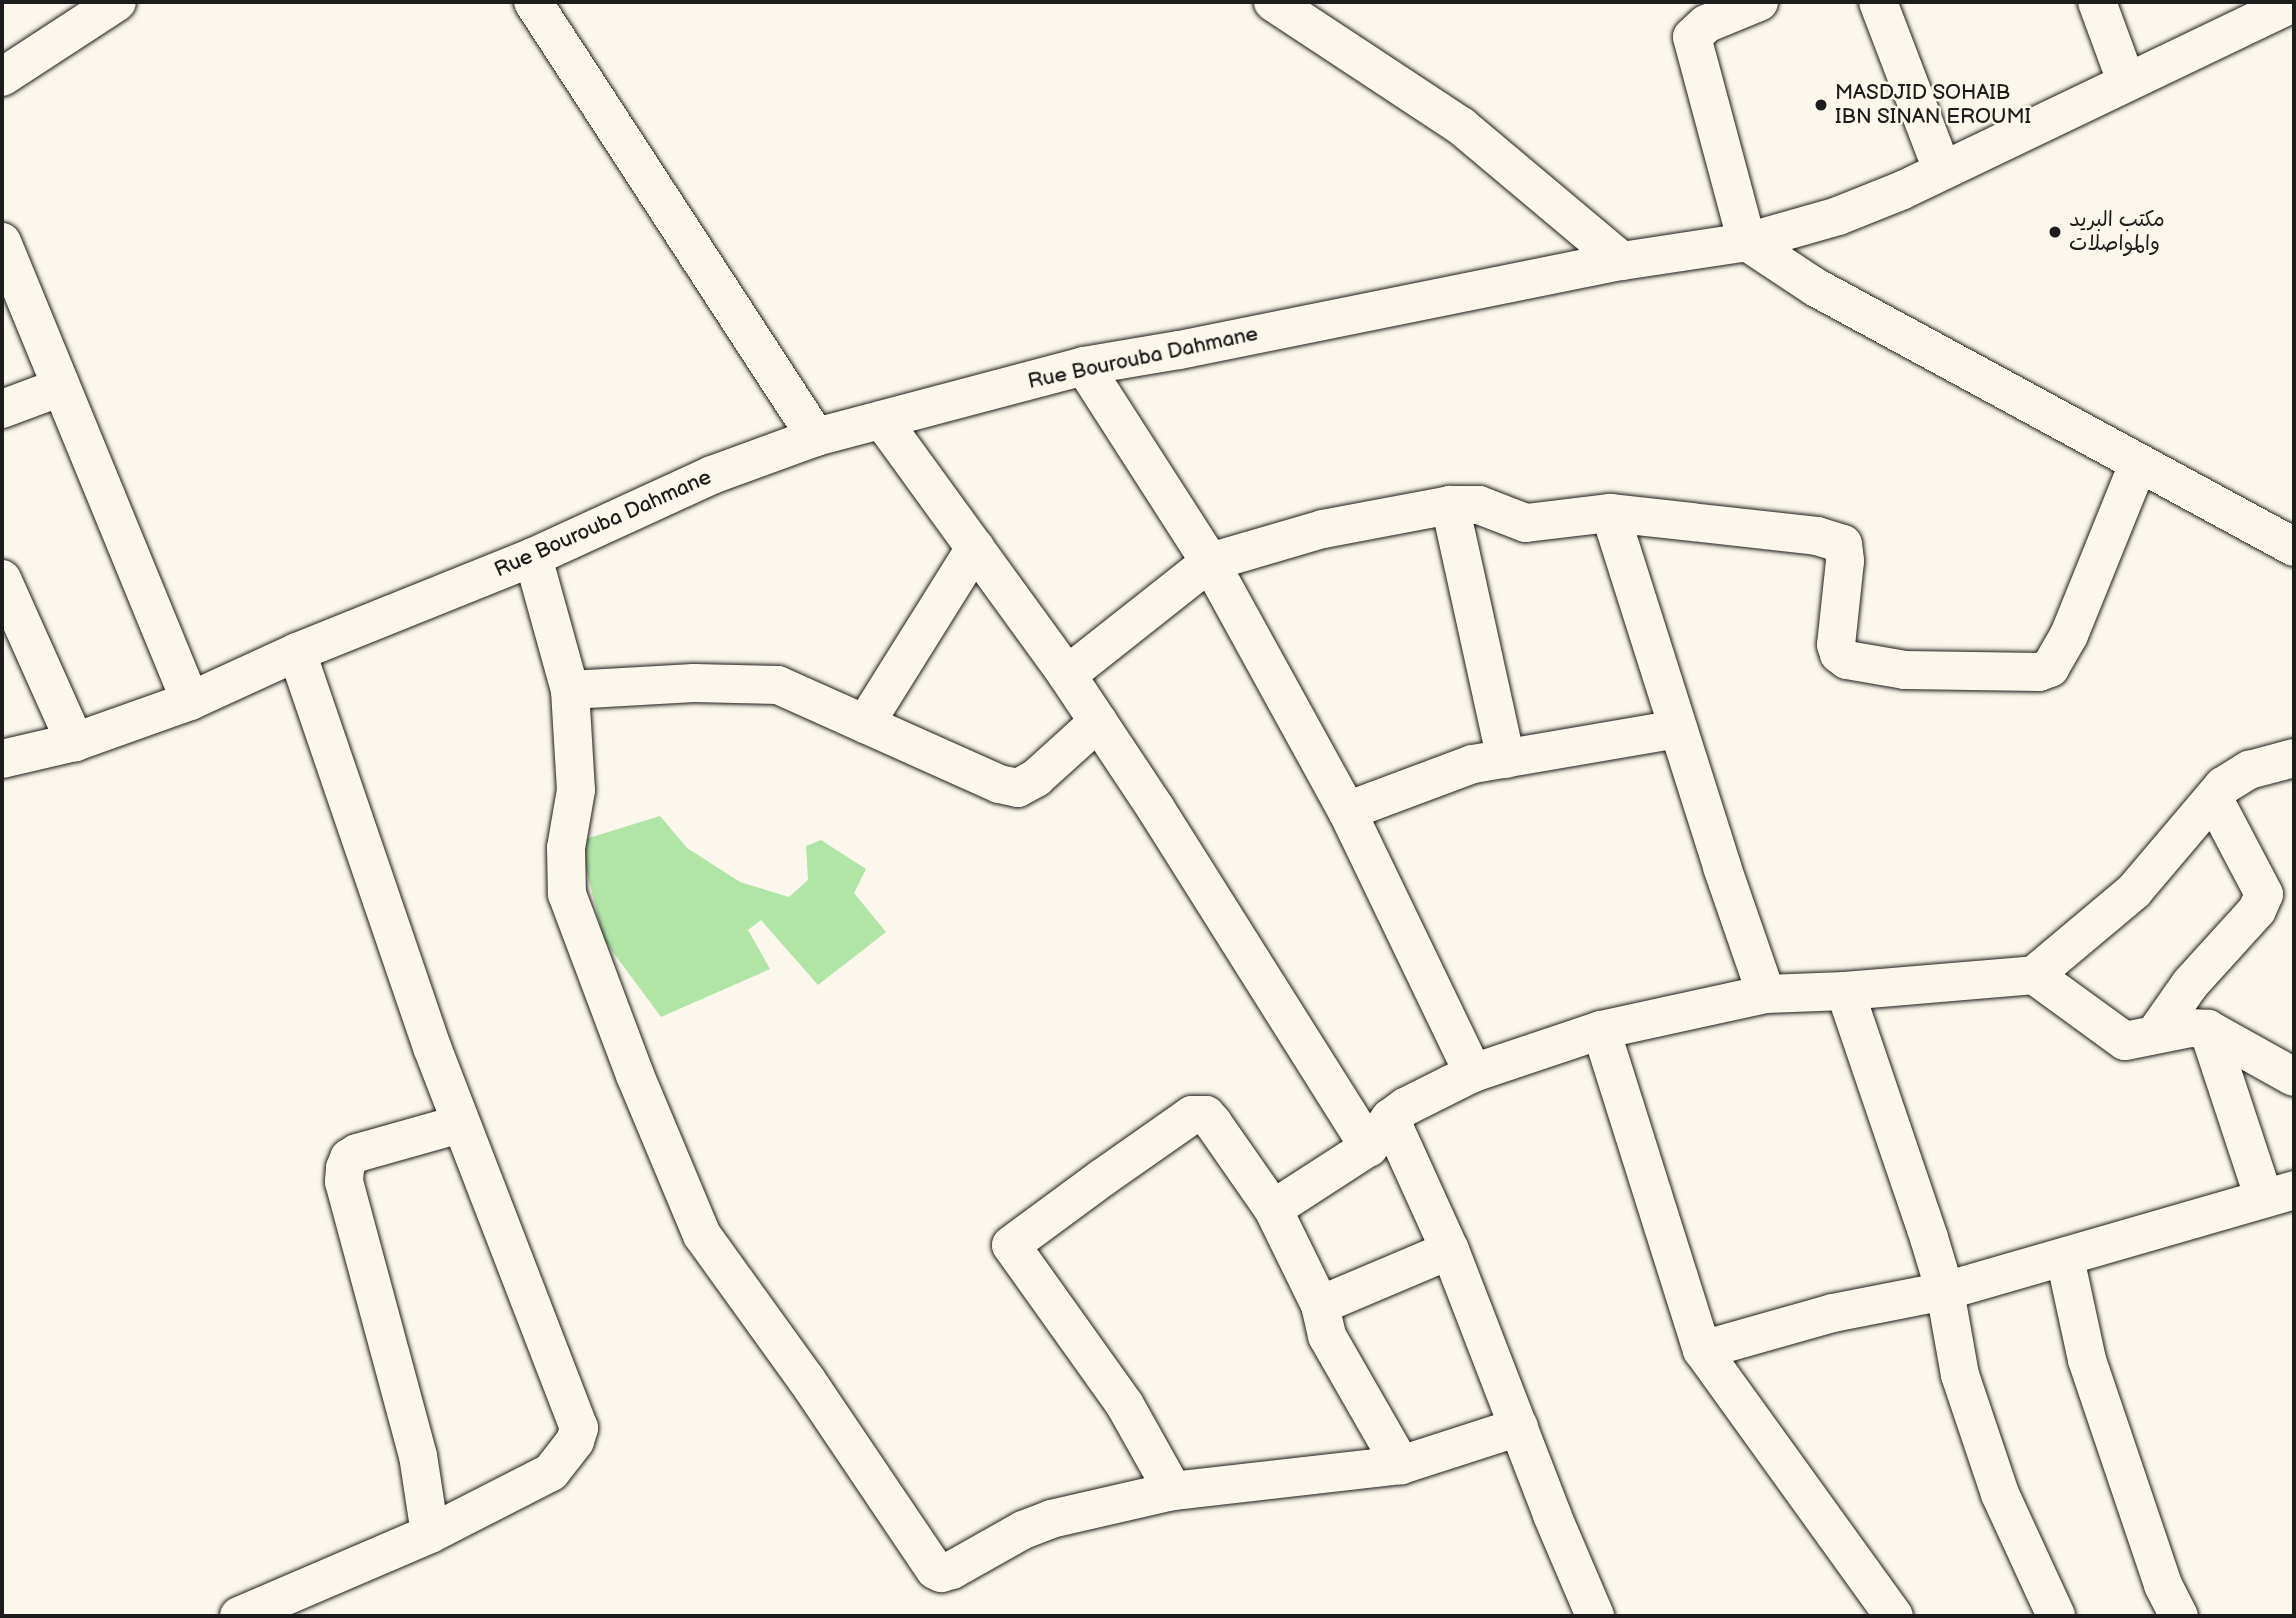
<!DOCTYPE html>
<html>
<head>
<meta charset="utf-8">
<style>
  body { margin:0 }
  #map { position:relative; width:2296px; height:1618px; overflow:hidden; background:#fbf7ec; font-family:"Balsamiq Sans","Playpen Sans Arabic",sans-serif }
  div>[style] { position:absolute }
  .green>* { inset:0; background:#b1e5a6 }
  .roads { filter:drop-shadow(0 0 2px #1c1c1c) drop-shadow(0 0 2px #1c1c1c) }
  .minor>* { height:38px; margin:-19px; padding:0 19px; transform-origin:19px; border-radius:19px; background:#fbf7ec }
  .tertiary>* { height:38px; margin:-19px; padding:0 19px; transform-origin:19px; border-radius:19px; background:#fbf7ec }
  .dots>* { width:19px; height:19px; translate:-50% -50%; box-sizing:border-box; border:4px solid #fbf7ec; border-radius:50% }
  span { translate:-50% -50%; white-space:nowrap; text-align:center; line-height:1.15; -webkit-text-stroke:5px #fbf7ec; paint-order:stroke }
  .poi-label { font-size:21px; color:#1c1c1c }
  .left { translate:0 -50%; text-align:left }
  .street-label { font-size:21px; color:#1c1c1c }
  .frame { position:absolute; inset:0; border:4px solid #1c1c1c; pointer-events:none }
</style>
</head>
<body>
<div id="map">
  <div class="green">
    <i style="clip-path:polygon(660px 816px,687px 848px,740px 882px,789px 897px,808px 880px,806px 846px,821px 840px,866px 869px,854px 893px,886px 932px,818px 985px,761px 920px,748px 930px,770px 969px,661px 1017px,604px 940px,579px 841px)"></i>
  </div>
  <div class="roads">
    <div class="minor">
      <i style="left:533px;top:2px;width:519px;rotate:56.95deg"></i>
      <i style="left:1273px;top:2px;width:225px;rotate:33.4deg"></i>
      <i style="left:1461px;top:126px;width:210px;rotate:40deg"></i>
      <i style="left:1759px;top:2px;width:57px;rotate:157.5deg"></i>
      <i style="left:1706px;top:24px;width:19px;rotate:137deg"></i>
      <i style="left:1692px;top:37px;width:212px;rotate:75deg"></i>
      <i style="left:1747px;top:242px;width:82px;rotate:33.5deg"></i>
      <i style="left:1815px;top:287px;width:545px;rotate:28.49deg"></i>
      <i style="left:1878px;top:2px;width:180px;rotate:69.1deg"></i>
      <i style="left:2097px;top:2px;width:84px;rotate:69.8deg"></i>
      <i style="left:2px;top:77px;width:137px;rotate:-33.1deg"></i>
      <i style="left:2px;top:242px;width:496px;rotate:67.7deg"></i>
      <i style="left:1084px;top:366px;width:233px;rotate:57.3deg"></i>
      <i style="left:1210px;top:562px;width:284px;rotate:61.2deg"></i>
      <i style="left:1347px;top:811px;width:291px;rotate:64.3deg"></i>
      <i style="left:2px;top:409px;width:63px;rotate:-20.4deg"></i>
      <i style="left:882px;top:420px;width:315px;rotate:54deg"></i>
      <i style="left:1067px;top:675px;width:161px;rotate:56.4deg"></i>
      <i style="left:1156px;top:809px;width:400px;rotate:57.8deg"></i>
      <i style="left:1450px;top:505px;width:260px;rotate:77.6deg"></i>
      <i style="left:1610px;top:513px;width:371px;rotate:72.4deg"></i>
      <i style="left:1722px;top:867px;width:134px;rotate:70.9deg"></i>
      <i style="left:533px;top:557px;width:138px;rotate:74.5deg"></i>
      <i style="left:570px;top:690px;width:100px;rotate:86.6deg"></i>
      <i style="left:576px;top:790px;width:59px;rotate:99.8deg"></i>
      <i style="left:566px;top:848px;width:46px;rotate:88.8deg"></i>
      <i style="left:567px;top:894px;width:193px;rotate:69.4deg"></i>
      <i style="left:635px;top:1075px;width:173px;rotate:67.3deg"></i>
      <i style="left:702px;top:1235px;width:178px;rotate:54.2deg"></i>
      <i style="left:806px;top:1379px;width:230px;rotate:56deg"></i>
      <i style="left:935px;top:1570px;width:7px;rotate:27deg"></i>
      <i style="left:941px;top:1573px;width:11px;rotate:-15deg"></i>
      <i style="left:952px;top:1570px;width:81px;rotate:-29.4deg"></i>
      <i style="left:1023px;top:1530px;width:30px;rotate:-21deg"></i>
      <i style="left:1051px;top:1519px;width:125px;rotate:-12.9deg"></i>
      <i style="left:1173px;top:1491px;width:229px;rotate:-6.5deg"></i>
      <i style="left:1401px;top:1465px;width:124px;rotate:-17.9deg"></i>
      <i style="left:2px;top:579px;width:179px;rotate:65.9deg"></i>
      <i style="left:1067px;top:675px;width:182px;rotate:-38.3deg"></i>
      <i style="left:1210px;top:562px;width:118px;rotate:-16.3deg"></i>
      <i style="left:1323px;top:529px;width:129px;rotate:-10.7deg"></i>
      <i style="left:1450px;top:505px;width:29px"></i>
      <i style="left:1479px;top:505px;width:50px;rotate:21deg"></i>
      <i style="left:1526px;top:523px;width:85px;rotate:-6.8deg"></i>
      <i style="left:1610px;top:513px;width:208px;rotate:6.3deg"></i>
      <i style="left:1817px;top:536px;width:27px;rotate:17deg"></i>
      <i style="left:1843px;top:544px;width:17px;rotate:83deg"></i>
      <i style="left:1845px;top:561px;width:84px;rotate:96.1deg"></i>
      <i style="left:1836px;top:645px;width:9px;rotate:72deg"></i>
      <i style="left:1839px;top:654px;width:10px;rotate:37deg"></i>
      <i style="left:1847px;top:660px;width:59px;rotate:9.8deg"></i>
      <i style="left:1905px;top:670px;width:134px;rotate:0.9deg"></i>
      <i style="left:2039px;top:672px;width:12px;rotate:-20deg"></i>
      <i style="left:2050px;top:668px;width:38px;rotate:-60deg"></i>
      <i style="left:2069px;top:635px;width:184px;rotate:-68deg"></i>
      <i style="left:570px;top:690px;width:124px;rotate:-3.2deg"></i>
      <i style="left:694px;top:683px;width:84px;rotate:1.4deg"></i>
      <i style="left:778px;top:685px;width:242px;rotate:24.1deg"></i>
      <i style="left:999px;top:784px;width:19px;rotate:12deg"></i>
      <i style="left:1018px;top:788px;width:21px;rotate:-29deg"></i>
      <i style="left:1036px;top:778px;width:84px;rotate:-42.1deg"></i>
      <i style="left:865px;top:724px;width:208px;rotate:-58deg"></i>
      <i style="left:1347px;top:811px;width:134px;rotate:-20.5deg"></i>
      <i style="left:1473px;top:764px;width:208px;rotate:-9.7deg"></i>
      <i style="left:2034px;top:975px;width:131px;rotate:-40deg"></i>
      <i style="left:2134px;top:891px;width:138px;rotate:-49.7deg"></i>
      <i style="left:2223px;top:786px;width:31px;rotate:-32deg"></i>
      <i style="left:2249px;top:770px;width:47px;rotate:-14.9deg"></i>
      <i style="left:1845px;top:991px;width:261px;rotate:71.2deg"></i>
      <i style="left:1929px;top:1238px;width:55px;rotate:73.2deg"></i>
      <i style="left:1945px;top:1291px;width:85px;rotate:79.9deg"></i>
      <i style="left:1960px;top:1375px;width:126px;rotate:71.4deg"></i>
      <i style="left:2000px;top:1494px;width:134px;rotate:65.3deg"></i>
      <i style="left:2208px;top:1029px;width:178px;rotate:71.7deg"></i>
      <i style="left:1601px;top:1030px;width:336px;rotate:72.5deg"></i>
      <i style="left:1702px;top:1350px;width:328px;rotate:54.2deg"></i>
      <i style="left:2155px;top:1034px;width:61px;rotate:-55deg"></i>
      <i style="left:2190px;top:984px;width:100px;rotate:-47.8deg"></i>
      <i style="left:2257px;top:910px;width:17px;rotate:-66deg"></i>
      <i style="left:2264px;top:894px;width:107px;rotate:-117.8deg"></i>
      <i style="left:1390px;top:1118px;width:145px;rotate:65.6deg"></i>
      <i style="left:1450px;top:1250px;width:284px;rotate:68.9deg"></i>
      <i style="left:1552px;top:1515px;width:110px;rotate:66.9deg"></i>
      <i style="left:1273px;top:1209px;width:114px;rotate:-32.9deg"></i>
      <i style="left:1369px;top:1147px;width:36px;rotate:-54deg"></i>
      <i style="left:1390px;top:1118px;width:19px;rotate:-36deg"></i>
      <i style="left:1405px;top:1107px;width:76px;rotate:-26.6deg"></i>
      <i style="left:1473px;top:1073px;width:135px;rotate:-18.6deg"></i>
      <i style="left:1601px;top:1030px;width:169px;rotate:-12.3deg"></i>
      <i style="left:1766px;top:994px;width:79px;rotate:-2.2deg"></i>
      <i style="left:1845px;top:991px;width:190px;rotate:-4.8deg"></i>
      <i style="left:2034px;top:975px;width:112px;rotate:36deg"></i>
      <i style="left:2125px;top:1041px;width:66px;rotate:-11.3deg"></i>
      <i style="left:2190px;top:1028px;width:18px;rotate:3deg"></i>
      <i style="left:2208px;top:1029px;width:98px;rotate:29.2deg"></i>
      <i style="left:2065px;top:1258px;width:104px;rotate:77.8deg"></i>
      <i style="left:2087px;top:1360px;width:237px;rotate:71.3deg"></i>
      <i style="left:2163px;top:1585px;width:35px;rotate:63deg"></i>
      <i style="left:1320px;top:1305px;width:141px;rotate:-22.9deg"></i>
      <i style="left:1702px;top:1350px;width:136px;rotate:-15.8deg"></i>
      <i style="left:1833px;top:1313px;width:114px;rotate:-11.1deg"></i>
      <i style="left:1945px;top:1291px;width:363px;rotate:-16.1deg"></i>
      <i style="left:1173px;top:1491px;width:98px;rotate:-119.2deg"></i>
      <i style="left:1125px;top:1405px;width:196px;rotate:-125.5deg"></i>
      <i style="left:1011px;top:1245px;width:113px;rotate:-36.4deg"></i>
      <i style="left:1102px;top:1178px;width:110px;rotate:-35deg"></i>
      <i style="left:1192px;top:1115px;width:14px"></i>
      <i style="left:1206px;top:1115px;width:11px;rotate:49deg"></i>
      <i style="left:1213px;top:1123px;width:105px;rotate:55.1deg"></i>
      <i style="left:1273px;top:1209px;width:107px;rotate:63.9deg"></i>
      <i style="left:1320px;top:1305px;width:32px;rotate:77deg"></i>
      <i style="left:1327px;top:1336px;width:149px;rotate:60.2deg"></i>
      <i style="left:430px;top:1534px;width:79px;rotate:-98.7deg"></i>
      <i style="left:418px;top:1456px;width:284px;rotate:-105.1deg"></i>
      <i style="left:344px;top:1182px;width:14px;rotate:-86deg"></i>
      <i style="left:345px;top:1168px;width:11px;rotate:-68deg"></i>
      <i style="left:349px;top:1158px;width:9px;rotate:-32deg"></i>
      <i style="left:357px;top:1153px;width:107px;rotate:-15.7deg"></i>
      <i style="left:239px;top:1616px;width:208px;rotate:-23.2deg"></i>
      <i style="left:430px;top:1534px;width:136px;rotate:-27.1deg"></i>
      <i style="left:551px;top:1472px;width:39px;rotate:-52deg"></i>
      <i style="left:575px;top:1441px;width:14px;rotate:-73deg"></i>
      <i style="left:579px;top:1428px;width:408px;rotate:-111.1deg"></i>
      <i style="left:432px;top:1047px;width:417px;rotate:-108.9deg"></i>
    </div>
    <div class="tertiary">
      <i style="left:2px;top:759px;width:75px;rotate:-13.1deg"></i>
      <i style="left:75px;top:742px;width:122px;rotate:-19.6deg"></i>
      <i style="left:190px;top:701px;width:118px;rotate:-24.6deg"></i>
      <i style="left:297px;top:652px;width:254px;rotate:-21.9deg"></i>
      <i style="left:533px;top:557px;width:197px;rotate:-24.6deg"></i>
      <i style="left:712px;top:475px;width:111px;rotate:-20.1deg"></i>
      <i style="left:816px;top:437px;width:277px;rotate:-14.8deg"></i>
      <i style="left:1084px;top:366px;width:96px;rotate:-9.6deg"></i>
      <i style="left:1179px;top:350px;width:452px;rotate:-11.4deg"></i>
      <i style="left:1622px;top:261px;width:126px;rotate:-8.6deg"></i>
      <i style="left:1747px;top:242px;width:95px;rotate:-15.9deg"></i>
      <i style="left:1838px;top:216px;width:70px;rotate:-21.8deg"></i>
      <i style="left:1903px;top:190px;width:433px;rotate:-25.6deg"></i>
    </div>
  </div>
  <div class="dots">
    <i style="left:1821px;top:105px;background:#1c1c1c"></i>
    <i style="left:2055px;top:232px;background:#1c1c1c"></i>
  </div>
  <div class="poi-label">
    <span class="left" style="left:1835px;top:105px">MASDJID SOHAIB<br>IBN SINAN EROUMI</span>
    <span class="left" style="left:2069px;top:232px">مكتب البريد<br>والمواصلات</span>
  </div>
  <div class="street-label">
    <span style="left:1143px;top:358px;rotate:-12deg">Rue Bourouba Dahmane</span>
    <span style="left:603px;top:524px;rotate:-24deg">Rue Bourouba Dahmane</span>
  </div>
  <div class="frame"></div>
</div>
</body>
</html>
